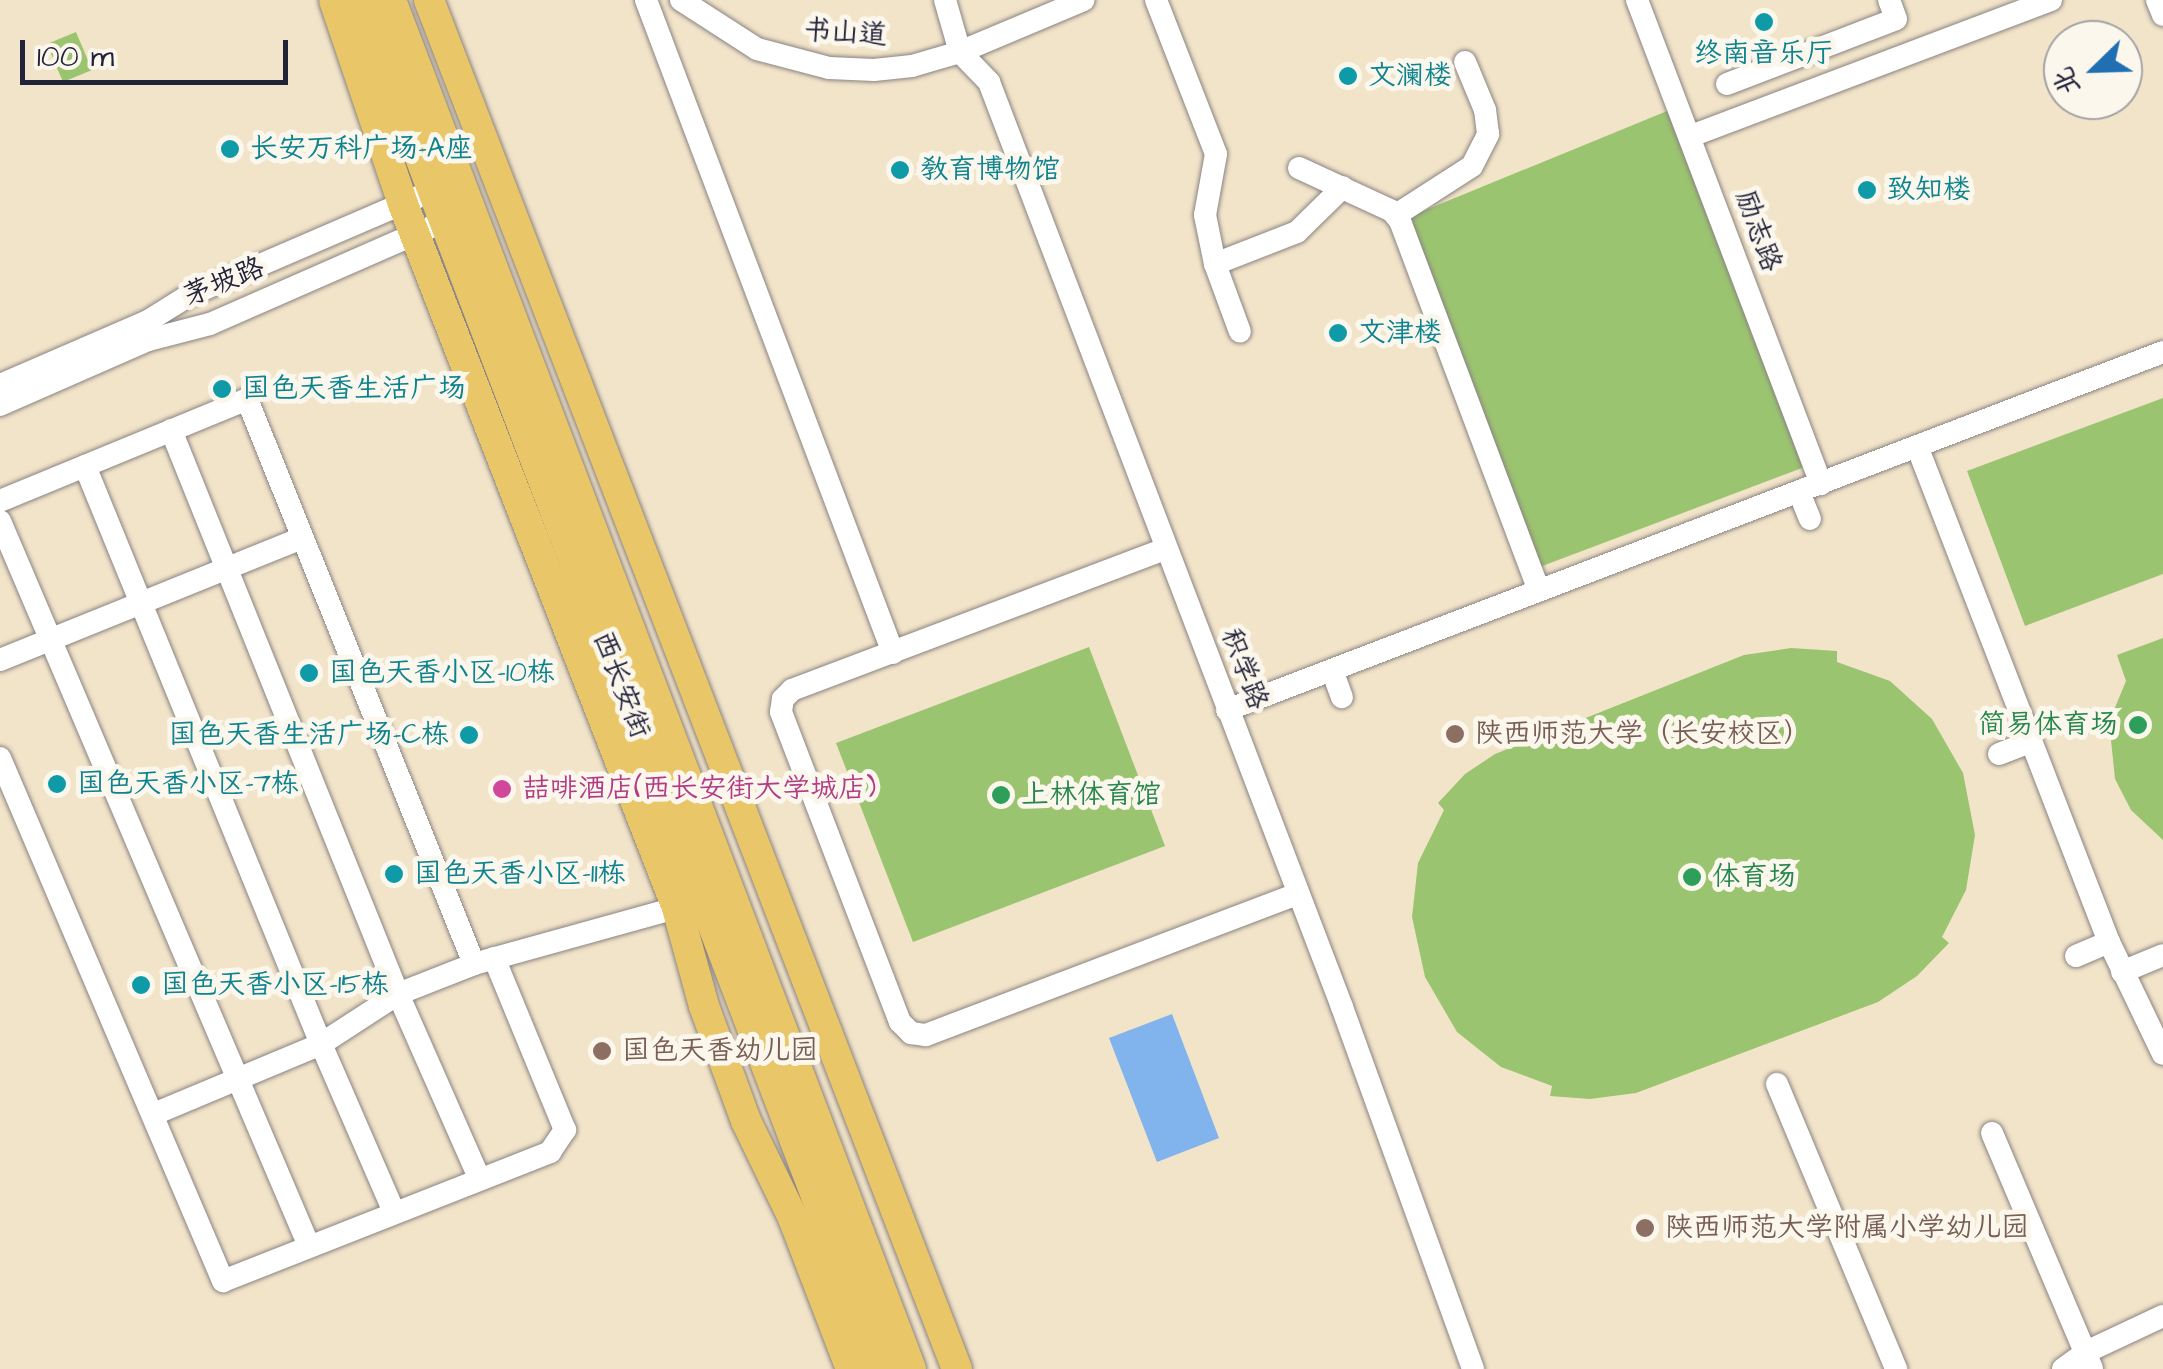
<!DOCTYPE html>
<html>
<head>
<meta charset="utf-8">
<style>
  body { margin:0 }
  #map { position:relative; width:2163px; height:1369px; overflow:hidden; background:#f2e4c9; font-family:"Architects Daughter","LXGW WenKai TC",sans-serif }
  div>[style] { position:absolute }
  .green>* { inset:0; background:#9bc470 }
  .water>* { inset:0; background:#81b3ed }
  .roads { filter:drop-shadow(0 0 2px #8a8382) drop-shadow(0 0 2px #8a8382) }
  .minor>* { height:22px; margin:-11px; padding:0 11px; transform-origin:11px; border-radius:11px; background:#fff }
  .major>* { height:30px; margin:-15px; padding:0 15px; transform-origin:15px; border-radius:15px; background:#e9c769 }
  .dots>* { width:28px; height:28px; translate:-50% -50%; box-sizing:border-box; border:5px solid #fbf7ec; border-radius:50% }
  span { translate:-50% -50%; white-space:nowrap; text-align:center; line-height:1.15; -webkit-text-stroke:10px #fbf7ec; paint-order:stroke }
  .street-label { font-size:28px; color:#22223b }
  .culture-label { font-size:28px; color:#0d838f }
  .left { translate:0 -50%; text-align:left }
  .right { translate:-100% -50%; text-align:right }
  .leisure-label { font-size:28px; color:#27864d }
  .education-label { font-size:28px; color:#785e54 }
  .hotel-label { font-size:28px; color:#b23c85 }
  .north { position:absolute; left:2043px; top:20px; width:100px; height:100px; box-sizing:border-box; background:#fbf7ec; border:2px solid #a4a2a5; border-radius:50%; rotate:247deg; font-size:28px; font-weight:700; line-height:40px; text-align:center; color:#22223b }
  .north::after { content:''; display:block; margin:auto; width:35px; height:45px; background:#1f6fb2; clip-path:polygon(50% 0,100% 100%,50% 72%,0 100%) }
  .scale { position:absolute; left:20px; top:40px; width:268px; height:45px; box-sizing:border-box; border:5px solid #22223b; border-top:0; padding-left:12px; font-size:30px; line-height:35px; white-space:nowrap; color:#22223b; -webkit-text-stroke:8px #fbf7ec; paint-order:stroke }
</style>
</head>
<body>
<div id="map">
  <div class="green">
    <i style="clip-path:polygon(76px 32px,92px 70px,63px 82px,47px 44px)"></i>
    <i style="clip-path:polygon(1672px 109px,1810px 465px,1537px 568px,1406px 218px)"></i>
    <i style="clip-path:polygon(2163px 398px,2163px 574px,2025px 626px,1967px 471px)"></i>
    <i style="clip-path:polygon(2163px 638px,2163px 840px,2131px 810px,2115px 779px,2111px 740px,2114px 710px,2126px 681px,2117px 655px)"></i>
    <i style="clip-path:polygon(1089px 647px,1165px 846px,913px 942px,836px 743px)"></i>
    <i style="clip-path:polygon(1791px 648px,1837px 651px,1837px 662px,1890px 681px,1932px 719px,1963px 773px,1975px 835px,1966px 890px,1942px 937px,1949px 943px,1917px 976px,1878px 1002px,1636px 1093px,1590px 1099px,1550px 1096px,1552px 1086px,1501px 1067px,1457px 1032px,1425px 977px,1412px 917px,1418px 863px,1444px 810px,1438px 803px,1465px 774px,1495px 754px,1744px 655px)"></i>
  </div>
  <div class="water">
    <i style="clip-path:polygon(1172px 1014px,1219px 1138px,1157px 1162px,1109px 1038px)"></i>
  </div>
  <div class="roads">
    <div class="minor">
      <i style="left:646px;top:0;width:698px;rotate:69.28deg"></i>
      <i style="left:681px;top:0;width:90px;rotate:32.8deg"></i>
      <i style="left:757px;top:49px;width:74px;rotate:14.8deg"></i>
      <i style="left:829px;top:68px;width:45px;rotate:2.5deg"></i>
      <i style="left:874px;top:70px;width:38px;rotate:-6deg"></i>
      <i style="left:912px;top:66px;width:50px;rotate:-16.3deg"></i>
      <i style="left:960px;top:52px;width:134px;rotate:-22.8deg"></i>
      <i style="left:945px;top:0;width:54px;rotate:73.9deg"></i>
      <i style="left:960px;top:52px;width:42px;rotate:46deg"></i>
      <i style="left:989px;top:82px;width:990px;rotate:69.11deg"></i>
      <i style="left:1342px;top:1007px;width:385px;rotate:70.1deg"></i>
      <i style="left:1156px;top:0;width:165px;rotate:68.7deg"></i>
      <i style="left:1216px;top:154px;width:62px;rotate:100.2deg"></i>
      <i style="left:1205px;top:215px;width:50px;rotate:78.5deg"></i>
      <i style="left:1215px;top:264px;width:72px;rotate:69.8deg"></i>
      <i style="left:1637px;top:0;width:518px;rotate:69.18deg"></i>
      <i style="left:2157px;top:0;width:16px;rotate:68deg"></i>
      <i style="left:1727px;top:84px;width:181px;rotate:-21deg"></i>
      <i style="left:1896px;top:19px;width:20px;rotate:-110deg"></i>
      <i style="left:1691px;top:136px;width:385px;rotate:-20.7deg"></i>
      <i style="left:1299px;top:168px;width:102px;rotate:24.8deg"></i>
      <i style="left:1392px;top:211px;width:13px;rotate:51deg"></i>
      <i style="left:1400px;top:221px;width:395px;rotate:69.4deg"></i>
      <i style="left:1396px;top:215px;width:90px;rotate:-32.8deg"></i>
      <i style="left:1472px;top:166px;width:36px;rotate:-63deg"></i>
      <i style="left:1488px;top:134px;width:24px;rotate:-97deg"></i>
      <i style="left:1485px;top:110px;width:52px;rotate:-112.6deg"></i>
      <i style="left:1215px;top:264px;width:88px;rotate:-21.3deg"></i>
      <i style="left:1297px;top:232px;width:64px;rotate:-44.4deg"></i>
      <i style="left:0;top:385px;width:161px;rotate:-23.4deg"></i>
      <i style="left:148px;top:321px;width:47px;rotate:-32deg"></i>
      <i style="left:188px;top:296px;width:250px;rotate:-23.3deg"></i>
      <i style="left:0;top:405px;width:162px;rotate:-23.7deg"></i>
      <i style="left:148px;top:340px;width:64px;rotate:-14.5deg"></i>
      <i style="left:210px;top:324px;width:271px;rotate:-23.7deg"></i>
      <i style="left:171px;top:430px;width:608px;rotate:68.08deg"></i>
      <i style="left:398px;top:994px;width:201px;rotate:66.2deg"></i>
      <i style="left:1917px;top:446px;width:532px;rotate:68.84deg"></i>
      <i style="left:2109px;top:942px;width:124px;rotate:64.3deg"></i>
      <i style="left:85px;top:466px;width:624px;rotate:67.79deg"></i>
      <i style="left:321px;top:1044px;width:183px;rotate:66.5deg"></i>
      <i style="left:1799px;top:492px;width:29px;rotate:68deg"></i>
      <i style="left:0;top:501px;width:267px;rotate:-22.4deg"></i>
      <i style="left:247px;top:399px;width:609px;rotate:68.11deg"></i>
      <i style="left:0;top:521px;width:788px;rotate:66.92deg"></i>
      <i style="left:1165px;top:549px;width:399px;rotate:159.3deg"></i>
      <i style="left:792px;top:690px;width:13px;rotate:135deg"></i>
      <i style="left:783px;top:699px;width:13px;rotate:99deg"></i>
      <i style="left:781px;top:712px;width:332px;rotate:69deg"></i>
      <i style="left:900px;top:1022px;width:16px;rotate:45deg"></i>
      <i style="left:911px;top:1033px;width:15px;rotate:8deg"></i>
      <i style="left:926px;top:1035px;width:398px;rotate:-20.8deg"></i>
      <i style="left:0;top:660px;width:323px;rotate:-22deg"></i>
      <i style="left:1332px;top:670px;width:29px;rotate:70deg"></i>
      <i style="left:1227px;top:710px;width:1002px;rotate:-20.93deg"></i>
      <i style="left:1999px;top:754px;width:34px;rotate:-21deg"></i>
      <i style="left:0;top:758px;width:569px;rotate:66.91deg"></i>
      <i style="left:223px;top:1281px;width:352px;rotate:-21.5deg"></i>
      <i style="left:550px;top:1152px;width:27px;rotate:-56deg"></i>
      <i style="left:565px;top:1130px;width:186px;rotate:-112.4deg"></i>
      <i style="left:2076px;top:956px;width:36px;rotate:-23deg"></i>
      <i style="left:2122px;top:972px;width:44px;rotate:-22.5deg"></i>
      <i style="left:1777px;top:1084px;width:309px;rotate:67.3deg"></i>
      <i style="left:154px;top:1114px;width:181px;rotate:-22.7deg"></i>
      <i style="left:321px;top:1044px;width:92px;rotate:-33deg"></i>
      <i style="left:398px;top:994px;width:82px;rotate:-21.5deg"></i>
      <i style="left:474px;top:964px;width:224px;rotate:-15.5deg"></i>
      <i style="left:1992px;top:1133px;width:256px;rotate:67deg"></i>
      <i style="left:2063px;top:1369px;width:29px;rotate:-36deg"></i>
      <i style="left:2086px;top:1352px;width:85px;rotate:-25.1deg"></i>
    </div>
    <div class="major">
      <i style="left:334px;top:0;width:215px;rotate:71.3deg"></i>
      <i style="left:403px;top:204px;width:755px;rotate:68.73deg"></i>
      <i style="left:677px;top:908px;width:102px;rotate:74.6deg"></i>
      <i style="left:704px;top:1006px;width:122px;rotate:69.9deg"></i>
      <i style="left:746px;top:1121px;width:108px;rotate:64.1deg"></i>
      <i style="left:793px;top:1218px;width:162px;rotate:69deg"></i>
      <i style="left:360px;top:0;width:1465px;rotate:69.13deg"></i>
      <i style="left:391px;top:0;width:1464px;rotate:69.2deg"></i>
      <i style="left:429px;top:0;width:1467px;rotate:68.91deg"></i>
    </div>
  </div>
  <div class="dots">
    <i style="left:1764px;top:22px;background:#0f9aa8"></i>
    <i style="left:1348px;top:76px;background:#0f9aa8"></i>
    <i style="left:230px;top:149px;background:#0f9aa8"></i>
    <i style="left:900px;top:170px;background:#0f9aa8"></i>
    <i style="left:1867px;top:190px;background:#0f9aa8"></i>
    <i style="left:1338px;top:333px;background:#0f9aa8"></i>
    <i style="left:222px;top:389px;background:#0f9aa8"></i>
    <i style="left:309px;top:673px;background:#0f9aa8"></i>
    <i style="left:2138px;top:725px;background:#2e9e5b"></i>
    <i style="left:1455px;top:734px;background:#8d6e63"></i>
    <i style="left:469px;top:735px;background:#0f9aa8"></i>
    <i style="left:57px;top:784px;background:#0f9aa8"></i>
    <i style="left:502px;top:789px;background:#d1479c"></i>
    <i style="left:1001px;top:795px;background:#2e9e5b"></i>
    <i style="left:394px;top:874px;background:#0f9aa8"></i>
    <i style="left:1692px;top:877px;background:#2e9e5b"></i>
    <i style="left:141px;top:985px;background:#0f9aa8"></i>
    <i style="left:602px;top:1051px;background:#8d6e63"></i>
    <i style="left:1645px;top:1228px;background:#8d6e63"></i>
  </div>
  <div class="street-label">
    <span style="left:845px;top:33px;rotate:4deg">书山道</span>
    <span style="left:1758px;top:231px;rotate:70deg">励志路</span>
    <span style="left:224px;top:282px;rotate:-22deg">茅坡路</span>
    <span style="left:1244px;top:669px;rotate:69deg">积学路</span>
    <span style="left:621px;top:685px;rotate:69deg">西长安街</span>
  </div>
  <div class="culture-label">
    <span style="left:1764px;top:54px">终南音乐厅</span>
    <span class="left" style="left:1368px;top:76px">文澜楼</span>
    <span class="left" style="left:250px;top:149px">长安万科广场-A座</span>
    <span class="left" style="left:920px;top:170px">教育博物馆</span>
    <span class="left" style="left:1887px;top:190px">致知楼</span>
    <span class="left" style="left:1358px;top:333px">文津楼</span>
    <span class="left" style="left:242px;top:389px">国色天香生活广场</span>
    <span class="left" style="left:329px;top:673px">国色天香小区-10栋</span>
    <span class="right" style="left:449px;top:735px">国色天香生活广场-C栋</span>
    <span class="left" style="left:77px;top:784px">国色天香小区-7栋</span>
    <span class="left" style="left:414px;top:874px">国色天香小区-11栋</span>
    <span class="left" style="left:161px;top:985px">国色天香小区-15栋</span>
  </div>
  <div class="leisure-label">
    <span class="right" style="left:2118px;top:725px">简易体育场</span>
    <span class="left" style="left:1021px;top:795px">上林体育馆</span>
    <span class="left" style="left:1712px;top:877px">体育场</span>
  </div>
  <div class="education-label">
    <span class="left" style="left:1475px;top:734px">陕西师范大学（长安校区）</span>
    <span class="left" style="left:622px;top:1051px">国色天香幼儿园</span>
    <span class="left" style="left:1665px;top:1228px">陕西师范大学附属小学幼儿园</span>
  </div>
  <div class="hotel-label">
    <span class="left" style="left:522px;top:789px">喆啡酒店(西长安街大学城店)</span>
  </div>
  <div class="north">北</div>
  <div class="scale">100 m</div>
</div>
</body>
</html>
